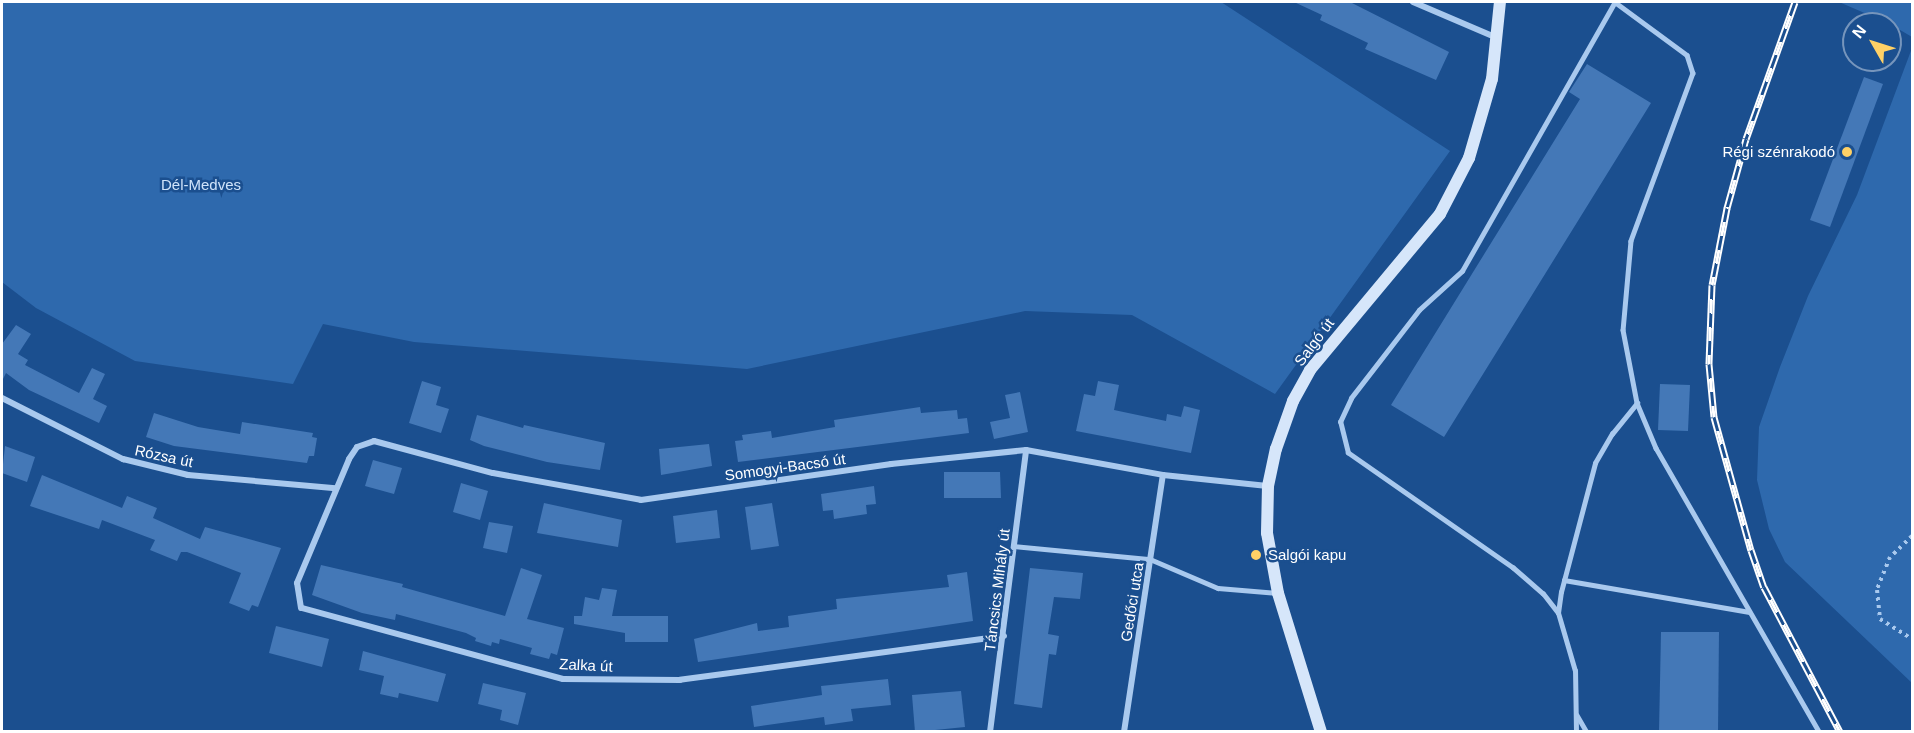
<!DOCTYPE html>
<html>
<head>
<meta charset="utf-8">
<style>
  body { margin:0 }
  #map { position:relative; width:1914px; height:733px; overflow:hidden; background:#1b4f8f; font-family:Helvetica,sans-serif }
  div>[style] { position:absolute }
  .green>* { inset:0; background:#2e69ad }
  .building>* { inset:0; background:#4478b7 }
  .path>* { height:4px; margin-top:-2px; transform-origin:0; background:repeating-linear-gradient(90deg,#a9c9ee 0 3px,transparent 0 7.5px) }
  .lane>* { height:4.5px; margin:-2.25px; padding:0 2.25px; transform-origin:2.25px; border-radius:2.25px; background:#a9c9ee }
  .street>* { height:6px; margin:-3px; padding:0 3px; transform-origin:3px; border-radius:3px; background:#a9c9ee }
  .secondary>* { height:12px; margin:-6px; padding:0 6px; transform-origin:6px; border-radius:6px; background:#d6e6fa }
  .rail>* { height:7px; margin-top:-3.5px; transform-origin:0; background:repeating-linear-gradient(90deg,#1b4f8f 0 14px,#fff 0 28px); box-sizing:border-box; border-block:2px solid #fff }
  .dots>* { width:16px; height:16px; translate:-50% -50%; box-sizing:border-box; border:3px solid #1b4f8f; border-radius:50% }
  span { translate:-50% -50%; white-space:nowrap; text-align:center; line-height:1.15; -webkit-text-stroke:5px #1b4f8f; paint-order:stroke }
  .poi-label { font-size:15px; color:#fff }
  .right { translate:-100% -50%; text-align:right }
  .left { translate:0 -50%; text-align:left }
  .park-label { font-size:15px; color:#cfe3fa }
  .street-label { font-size:15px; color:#fff }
  .frame { position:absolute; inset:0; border:3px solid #fff; pointer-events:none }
  .north { position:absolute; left:1842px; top:12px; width:60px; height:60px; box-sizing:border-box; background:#1b4f8f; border:2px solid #7695bc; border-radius:50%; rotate:309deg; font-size:16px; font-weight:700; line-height:24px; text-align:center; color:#fff }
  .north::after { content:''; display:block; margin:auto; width:21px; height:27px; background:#ffd166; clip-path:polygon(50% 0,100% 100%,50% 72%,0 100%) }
</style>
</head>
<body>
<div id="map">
  <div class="green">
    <i style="clip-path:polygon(2px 2px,1221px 2px,1450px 151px,1275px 394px,1132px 315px,1025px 311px,747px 369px,414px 342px,323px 324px,293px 384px,135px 361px,36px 308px,2px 282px)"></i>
    <i style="clip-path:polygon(1839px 2px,1912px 2px,1912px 37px,1890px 24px)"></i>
    <i style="clip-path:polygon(1912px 48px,1912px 683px,1785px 562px,1769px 529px,1757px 480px,1759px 427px,1780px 367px,1808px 296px,1857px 195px)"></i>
  </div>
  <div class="building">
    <i style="clip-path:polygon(1294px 2px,1350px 2px,1449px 52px,1436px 80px,1365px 49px,1368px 43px,1320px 20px,1322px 15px)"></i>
    <i style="clip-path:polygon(1587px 64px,1651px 103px,1444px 437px,1391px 405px,1580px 99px,1569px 92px)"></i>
    <i style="clip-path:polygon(1864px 77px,1883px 84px,1830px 227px,1810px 220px)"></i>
    <i style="clip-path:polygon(16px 325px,31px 334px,18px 354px,28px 360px,25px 365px,79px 393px,92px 368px,105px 374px,93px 399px,107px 406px,99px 423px,29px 390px,6px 373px,2px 381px,2px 344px)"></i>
    <i style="clip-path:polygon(422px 381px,441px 387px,436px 405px,449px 409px,441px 433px,409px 423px)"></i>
    <i style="clip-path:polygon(1098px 381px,1119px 385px,1114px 410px,1166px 421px,1167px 414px,1181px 417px,1184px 406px,1200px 410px,1191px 453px,1076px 431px,1084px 394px,1095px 396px)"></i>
    <i style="clip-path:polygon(1660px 384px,1690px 385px,1688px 431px,1658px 430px)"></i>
    <i style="clip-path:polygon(1020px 392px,1028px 432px,994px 439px,990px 422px,1010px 418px,1005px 395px)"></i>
    <i style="clip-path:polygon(920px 407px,921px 413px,957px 410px,958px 419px,967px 418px,969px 433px,738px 462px,735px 441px,743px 440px,742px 435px,771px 431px,772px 438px,835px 427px,834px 420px)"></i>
    <i style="clip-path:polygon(154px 413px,198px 427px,240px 434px,242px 422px,313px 433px,312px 437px,317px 438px,314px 456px,309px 456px,307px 463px,174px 446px,146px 437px)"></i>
    <i style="clip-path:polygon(477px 415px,523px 428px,524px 425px,605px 443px,600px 470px,547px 462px,484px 446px,470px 440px)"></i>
    <i style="clip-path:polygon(709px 444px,712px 466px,661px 475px,659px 449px)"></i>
    <i style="clip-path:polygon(5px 446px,35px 457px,27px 482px,2px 473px)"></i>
    <i style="clip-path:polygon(373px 460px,402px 468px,394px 494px,365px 486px)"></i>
    <i style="clip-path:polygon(944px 472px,1000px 472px,1001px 498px,944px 498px)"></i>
    <i style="clip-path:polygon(42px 475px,122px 508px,127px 496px,157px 508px,153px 518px,200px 539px,205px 527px,281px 548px,258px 607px,252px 605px,249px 611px,229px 603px,241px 573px,187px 552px,181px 552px,177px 561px,150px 550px,155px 540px,102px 520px,99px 529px,30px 506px)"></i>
    <i style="clip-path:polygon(461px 483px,488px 491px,480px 520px,453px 512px)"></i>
    <i style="clip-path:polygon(874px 486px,876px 504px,866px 505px,867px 514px,834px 519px,833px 510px,823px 511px,821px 494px)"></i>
    <i style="clip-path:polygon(544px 503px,622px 520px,618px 547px,537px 533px)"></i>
    <i style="clip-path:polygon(772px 503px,779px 546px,751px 550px,745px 507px)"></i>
    <i style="clip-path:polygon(717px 510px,720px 538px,676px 543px,673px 516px)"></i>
    <i style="clip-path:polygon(489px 522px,513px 526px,507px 553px,483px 548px)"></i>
    <i style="clip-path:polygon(321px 565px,403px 584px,402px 587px,505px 616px,521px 568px,542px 575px,527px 619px,564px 628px,557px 655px,551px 653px,549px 659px,530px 654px,532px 648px,500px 639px,499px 644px,492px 642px,491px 646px,475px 641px,476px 638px,466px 633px,396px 614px,395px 620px,362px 613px,312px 595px)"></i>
    <i style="clip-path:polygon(1030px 568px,1083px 573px,1080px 599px,1054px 597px,1048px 634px,1059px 636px,1056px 655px,1049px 654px,1042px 708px,1014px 704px)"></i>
    <i style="clip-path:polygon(967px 572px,973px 621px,698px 662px,694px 639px,757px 623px,758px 631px,789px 627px,788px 616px,837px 609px,836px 599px,949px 587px,947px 575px)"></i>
    <i style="clip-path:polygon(602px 588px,617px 590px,612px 616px,668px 616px,668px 642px,625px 642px,625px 633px,574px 624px,574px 616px,582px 616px,585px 597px,599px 600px)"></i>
    <i style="clip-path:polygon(276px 626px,329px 639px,322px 667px,269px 653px)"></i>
    <i style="clip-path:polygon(1661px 632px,1719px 632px,1718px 732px,1659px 732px)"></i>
    <i style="clip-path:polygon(363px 651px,446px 674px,438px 702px,399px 693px,398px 698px,380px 694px,384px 676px,359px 670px)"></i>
    <i style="clip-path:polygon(888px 679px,891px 705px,851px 709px,853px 721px,825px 725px,824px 717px,754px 727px,751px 706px,822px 695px,821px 686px)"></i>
    <i style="clip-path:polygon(483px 683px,526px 693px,518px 725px,500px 720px,502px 710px,478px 704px)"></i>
    <i style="clip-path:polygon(961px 691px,965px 727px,915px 732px,912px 695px)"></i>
  </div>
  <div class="path">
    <i style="left:1912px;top:536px;width:30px;rotate:136deg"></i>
    <i style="left:1890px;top:557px;width:35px;rotate:112deg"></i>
    <i style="left:1877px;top:590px;width:29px;rotate:84deg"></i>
    <i style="left:1880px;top:619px;width:38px;rotate:32deg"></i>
  </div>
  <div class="lane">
    <i style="left:1615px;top:2px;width:89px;rotate:36.4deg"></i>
    <i style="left:1687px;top:55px;width:19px;rotate:72deg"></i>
    <i style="left:1693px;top:73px;width:179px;rotate:110.3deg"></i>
    <i style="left:1631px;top:241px;width:89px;rotate:95.1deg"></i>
    <i style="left:1623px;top:330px;width:74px;rotate:79.1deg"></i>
    <i style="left:1637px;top:403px;width:49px;rotate:67.1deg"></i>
    <i style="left:1656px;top:448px;width:327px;rotate:60.1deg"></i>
    <i style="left:1014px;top:546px;width:137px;rotate:5.5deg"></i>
    <i style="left:1150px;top:559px;width:74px;rotate:23.1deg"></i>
    <i style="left:1218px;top:588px;width:60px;rotate:4.8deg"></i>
    <i style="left:1564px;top:580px;width:188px;rotate:9.8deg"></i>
    <i style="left:1558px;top:613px;width:24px;rotate:-128deg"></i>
    <i style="left:1543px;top:594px;width:40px;rotate:-139deg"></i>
    <i style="left:1513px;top:568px;width:201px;rotate:-145.1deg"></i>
    <i style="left:1348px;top:453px;width:32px;rotate:-104deg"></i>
    <i style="left:1340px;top:422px;width:26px;rotate:-65deg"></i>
    <i style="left:1351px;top:398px;width:111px;rotate:-52.3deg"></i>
    <i style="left:1419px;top:310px;width:58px;rotate:-42.2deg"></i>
    <i style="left:1462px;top:271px;width:309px;rotate:-60.4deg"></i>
    <i style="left:1577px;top:715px;width:20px;rotate:60deg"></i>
    <i style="left:1576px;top:732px;width:61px;rotate:-90.9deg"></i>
    <i style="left:1575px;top:671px;width:60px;rotate:-106.3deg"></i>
    <i style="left:1558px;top:613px;width:21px;rotate:-82deg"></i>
    <i style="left:1561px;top:592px;width:133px;rotate:-75.2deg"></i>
    <i style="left:1595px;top:463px;width:34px;rotate:-60deg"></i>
    <i style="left:1612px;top:434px;width:40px;rotate:-51deg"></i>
  </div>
  <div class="street">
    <i style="left:1413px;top:2px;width:91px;rotate:23.2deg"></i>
    <i style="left:2px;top:398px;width:136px;rotate:26.8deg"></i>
    <i style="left:123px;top:459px;width:67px;rotate:13.8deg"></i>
    <i style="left:188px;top:475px;width:148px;rotate:5.1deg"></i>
    <i style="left:1004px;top:636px;width:327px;rotate:172.3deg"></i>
    <i style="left:680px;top:680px;width:117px;rotate:-179.5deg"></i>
    <i style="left:563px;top:679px;width:271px;rotate:-164.8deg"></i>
    <i style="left:301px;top:608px;width:25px;rotate:-99deg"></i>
    <i style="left:297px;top:583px;width:134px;rotate:-67.2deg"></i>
    <i style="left:349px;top:459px;width:14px;rotate:-56deg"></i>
    <i style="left:357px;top:447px;width:18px;rotate:-19deg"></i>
    <i style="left:374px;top:441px;width:123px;rotate:15.1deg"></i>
    <i style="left:493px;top:473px;width:150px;rotate:10.3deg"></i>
    <i style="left:641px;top:500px;width:253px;rotate:-8.2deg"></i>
    <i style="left:891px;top:464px;width:136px;rotate:-5.9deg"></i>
    <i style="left:1026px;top:450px;width:139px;rotate:10.3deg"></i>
    <i style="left:1163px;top:475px;width:105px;rotate:6deg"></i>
    <i style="left:990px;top:732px;width:284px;rotate:-82.7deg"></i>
    <i style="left:1124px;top:732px;width:260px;rotate:-81.4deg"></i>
  </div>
  <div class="secondary">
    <i style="left:1321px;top:732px;width:145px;rotate:-107.2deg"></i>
    <i style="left:1278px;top:593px;width:61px;rotate:-100.4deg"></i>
    <i style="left:1267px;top:533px;width:47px;rotate:-88.8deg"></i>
    <i style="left:1268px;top:486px;width:38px;rotate:-78deg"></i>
    <i style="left:1276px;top:449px;width:51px;rotate:-70.5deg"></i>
    <i style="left:1293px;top:401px;width:35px;rotate:-61deg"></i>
    <i style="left:1310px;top:370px;width:203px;rotate:-50.2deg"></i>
    <i style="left:1440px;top:214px;width:63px;rotate:-62.6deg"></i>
    <i style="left:1469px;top:158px;width:82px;rotate:-73.8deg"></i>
    <i style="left:1492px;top:79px;width:77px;rotate:-84.1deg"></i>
  </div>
  <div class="rail">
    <i style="left:1795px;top:2px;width:145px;rotate:109.7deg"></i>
    <i style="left:1746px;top:139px;width:72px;rotate:105.4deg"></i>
    <i style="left:1727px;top:208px;width:78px;rotate:101deg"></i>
    <i style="left:1712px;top:285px;width:79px;rotate:92.2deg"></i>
    <i style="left:1709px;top:364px;width:53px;rotate:84.6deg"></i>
    <i style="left:1714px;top:417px;width:138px;rotate:74.5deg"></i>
    <i style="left:1751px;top:550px;width:39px;rotate:71deg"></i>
    <i style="left:1764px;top:587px;width:164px;rotate:62.3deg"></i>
  </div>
  <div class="dots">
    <i style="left:1847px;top:152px;background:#ffd166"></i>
    <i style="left:1256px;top:555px;background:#ffd166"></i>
  </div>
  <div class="poi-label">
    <span class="right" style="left:1835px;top:152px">Régi szénrakodó</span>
    <span class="left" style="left:1268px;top:555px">Salgói kapu</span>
  </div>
  <div class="park-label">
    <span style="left:201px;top:185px">Dél-Medves</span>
  </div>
  <div class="street-label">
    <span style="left:1314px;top:342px;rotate:-53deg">Salgó út</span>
    <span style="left:164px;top:456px;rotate:12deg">Rózsa út</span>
    <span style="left:785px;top:467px;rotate:-8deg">Somogyi-Bacsó út</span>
    <span style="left:997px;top:590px;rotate:-83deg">Táncsics Mihály út</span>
    <span style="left:1132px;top:602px;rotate:-81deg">Gedőci utca</span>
    <span style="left:586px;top:665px;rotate:3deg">Zalka út</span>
  </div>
  <div class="frame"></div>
  <div class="north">N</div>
</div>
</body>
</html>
